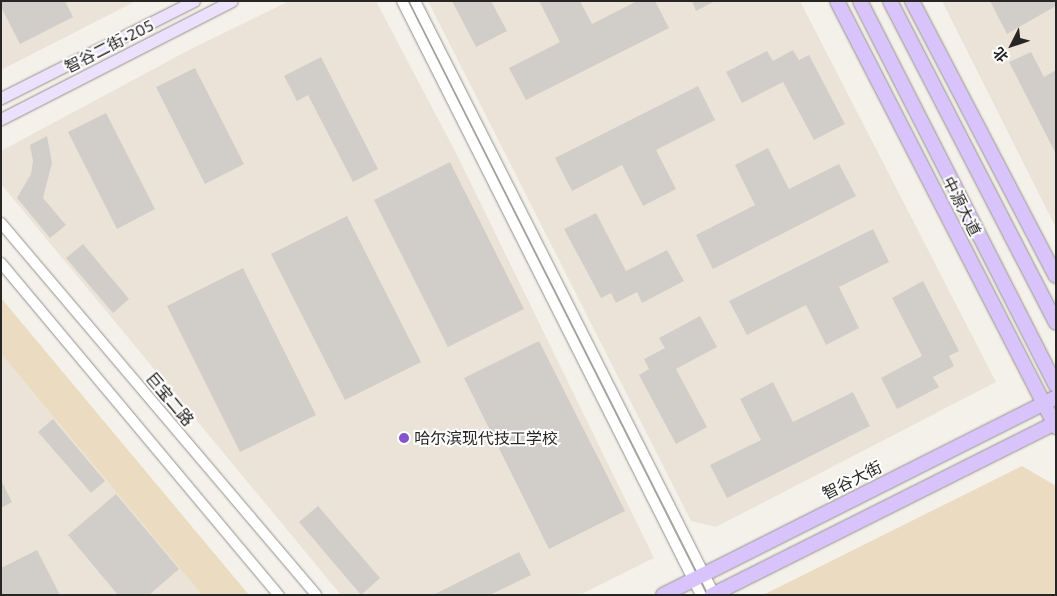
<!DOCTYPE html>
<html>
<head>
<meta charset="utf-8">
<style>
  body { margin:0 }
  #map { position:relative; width:1057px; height:596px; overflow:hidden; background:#f4f1eb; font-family:"Exo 2","Noto Sans SC",sans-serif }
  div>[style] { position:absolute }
  .built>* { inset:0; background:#ebe3d7 }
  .green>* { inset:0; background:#eadbc1 }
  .building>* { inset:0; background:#d1cec9 }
  .roads { filter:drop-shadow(0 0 1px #94918c) drop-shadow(0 0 1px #94918c) }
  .tertiary>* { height:10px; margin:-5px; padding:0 5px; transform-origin:5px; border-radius:5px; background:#fff }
  .secondary>* { height:11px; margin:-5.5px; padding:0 5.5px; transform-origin:5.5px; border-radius:5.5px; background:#ece1fd }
  .primary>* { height:14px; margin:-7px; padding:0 7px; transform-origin:7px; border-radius:7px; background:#d8c4fa }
  .dots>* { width:14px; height:14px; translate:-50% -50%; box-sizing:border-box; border:2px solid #fff; border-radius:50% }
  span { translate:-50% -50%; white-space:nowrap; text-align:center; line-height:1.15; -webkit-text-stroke:4px #fff; paint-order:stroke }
  .street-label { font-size:16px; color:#272624 }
  .poi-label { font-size:16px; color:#272624 }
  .left { translate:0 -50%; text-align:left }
  .frame { position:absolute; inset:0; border:2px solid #272624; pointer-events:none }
  .north { position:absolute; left:987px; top:20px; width:50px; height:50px; -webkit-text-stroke:4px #fff; paint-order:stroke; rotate:229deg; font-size:14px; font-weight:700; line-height:20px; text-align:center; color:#272624 }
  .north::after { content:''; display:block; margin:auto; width:18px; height:22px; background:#272624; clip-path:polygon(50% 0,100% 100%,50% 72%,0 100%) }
</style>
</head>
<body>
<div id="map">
  <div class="built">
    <i style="clip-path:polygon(1px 1px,136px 1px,1px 70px)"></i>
    <i style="clip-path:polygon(289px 1px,376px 1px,456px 153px,654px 558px,580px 595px,341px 595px,1px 184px,1px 151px,189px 50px)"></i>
    <i style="clip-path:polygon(428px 1px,800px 1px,996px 382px,716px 527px,691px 521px)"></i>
    <i style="clip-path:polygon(942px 1px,1056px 1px,1056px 228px)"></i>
    <i style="clip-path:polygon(1px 354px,15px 371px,202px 595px,1px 595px)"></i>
  </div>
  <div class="green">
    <i style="clip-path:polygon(1px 298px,249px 595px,202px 595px,1px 354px)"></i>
    <i style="clip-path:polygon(1022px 466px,1056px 486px,1056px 595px,763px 595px)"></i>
  </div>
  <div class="building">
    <i style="clip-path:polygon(1px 1px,65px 1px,73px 17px,20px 44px,1px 7px)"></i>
    <i style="clip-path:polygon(452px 1px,491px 1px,507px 31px,476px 47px)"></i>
    <i style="clip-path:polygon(539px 1px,580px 1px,592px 24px,637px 1px,655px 1px,669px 28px,526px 100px,509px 68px,560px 42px)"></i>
    <i style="clip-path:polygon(692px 1px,715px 1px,696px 11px)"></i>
    <i style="clip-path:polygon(990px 1px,1056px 1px,1056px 6px,1007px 34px)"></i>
    <i style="clip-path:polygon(793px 50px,799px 60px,809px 55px,845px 124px,814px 140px,783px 82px,742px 103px,726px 72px,767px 51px,773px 61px)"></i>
    <i style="clip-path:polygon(1031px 52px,1044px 77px,1056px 70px,1056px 154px,1009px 62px)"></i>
    <i style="clip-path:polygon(321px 57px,378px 169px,353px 182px,308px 95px,297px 101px,284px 76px)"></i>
    <i style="clip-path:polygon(195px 68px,244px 164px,205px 184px,156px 87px)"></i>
    <i style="clip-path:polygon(698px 86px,715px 120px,656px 150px,676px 189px,643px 206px,622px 165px,572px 191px,555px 158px)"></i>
    <i style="clip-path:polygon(106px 113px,155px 209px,117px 229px,68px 132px)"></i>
    <i style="clip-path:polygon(47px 136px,52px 163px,43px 198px,66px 225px,50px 238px,17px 198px,31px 174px,33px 161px,30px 145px)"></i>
    <i style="clip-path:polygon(768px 148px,789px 189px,839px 164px,856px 196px,713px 269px,696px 235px,755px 205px,735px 165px)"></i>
    <i style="clip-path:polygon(450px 162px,524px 309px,448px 347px,374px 200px)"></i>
    <i style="clip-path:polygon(596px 213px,626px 271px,667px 250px,684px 281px,642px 303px,637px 292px,616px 303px,611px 293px,601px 298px,564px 229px)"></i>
    <i style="clip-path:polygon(347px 216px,421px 362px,345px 400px,271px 254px)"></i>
    <i style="clip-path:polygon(873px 229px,889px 262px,839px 287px,859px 328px,826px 345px,806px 305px,747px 335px,729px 301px)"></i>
    <i style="clip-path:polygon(83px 244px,129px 299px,113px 313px,66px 258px)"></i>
    <i style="clip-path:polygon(243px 268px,316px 415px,240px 452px,167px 306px)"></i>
    <i style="clip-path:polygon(923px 281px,959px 351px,949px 356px,954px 366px,933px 377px,939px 387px,897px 409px,881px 378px,922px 356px,892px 298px)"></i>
    <i style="clip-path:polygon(700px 316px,717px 347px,676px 369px,707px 427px,676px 444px,639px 375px,649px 369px,644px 359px,665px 348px,659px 338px)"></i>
    <i style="clip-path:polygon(539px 341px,625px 511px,549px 549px,464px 378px)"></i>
    <i style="clip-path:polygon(773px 382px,793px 422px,853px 392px,870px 426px,727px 498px,710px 465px,761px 440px,740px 399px)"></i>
    <i style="clip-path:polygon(53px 419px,105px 481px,91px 493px,38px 432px)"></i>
    <i style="clip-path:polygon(1px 480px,12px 502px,1px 508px)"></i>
    <i style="clip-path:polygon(116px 494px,179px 569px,149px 595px,118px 595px,68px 535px)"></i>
    <i style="clip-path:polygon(318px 506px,380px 578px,361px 595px,299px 522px)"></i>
    <i style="clip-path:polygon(37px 550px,60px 595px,1px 595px,1px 568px)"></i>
    <i style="clip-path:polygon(519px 552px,531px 575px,490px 595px,433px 595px)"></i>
  </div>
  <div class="roads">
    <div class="tertiary">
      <i style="left:402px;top:1px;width:665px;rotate:63.28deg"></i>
      <i style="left:415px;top:1px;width:664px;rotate:63.24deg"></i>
      <i style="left:1px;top:223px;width:487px;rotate:49.7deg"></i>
      <i style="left:1px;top:263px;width:433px;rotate:50.1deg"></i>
    </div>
    <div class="secondary">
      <i style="left:1px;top:98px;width:216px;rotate:-26.7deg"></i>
      <i style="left:1px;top:119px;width:259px;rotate:-27.1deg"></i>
    </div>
    <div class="primary">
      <i style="left:837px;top:1px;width:479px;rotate:62.8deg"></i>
      <i style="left:860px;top:1px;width:431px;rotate:63deg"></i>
      <i style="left:890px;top:1px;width:362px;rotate:62.7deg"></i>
      <i style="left:912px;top:1px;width:310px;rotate:62.4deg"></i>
      <i style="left:663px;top:595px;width:440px;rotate:-26.7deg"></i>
      <i style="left:712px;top:595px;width:385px;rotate:-26.6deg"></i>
    </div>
  </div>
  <div class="dots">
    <i style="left:404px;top:438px;background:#8753cc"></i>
  </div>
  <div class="street-label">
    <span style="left:109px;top:46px;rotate:-27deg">智谷二街•205</span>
    <span style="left:962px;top:206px;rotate:63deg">中源大道</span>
    <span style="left:170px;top:399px;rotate:50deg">巨宝二路</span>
    <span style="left:852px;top:480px;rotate:-27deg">智谷大街</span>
  </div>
  <div class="poi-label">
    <span class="left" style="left:414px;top:438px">哈尔滨现代技工学校</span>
  </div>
  <div class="frame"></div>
  <div class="north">北</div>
</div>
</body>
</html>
